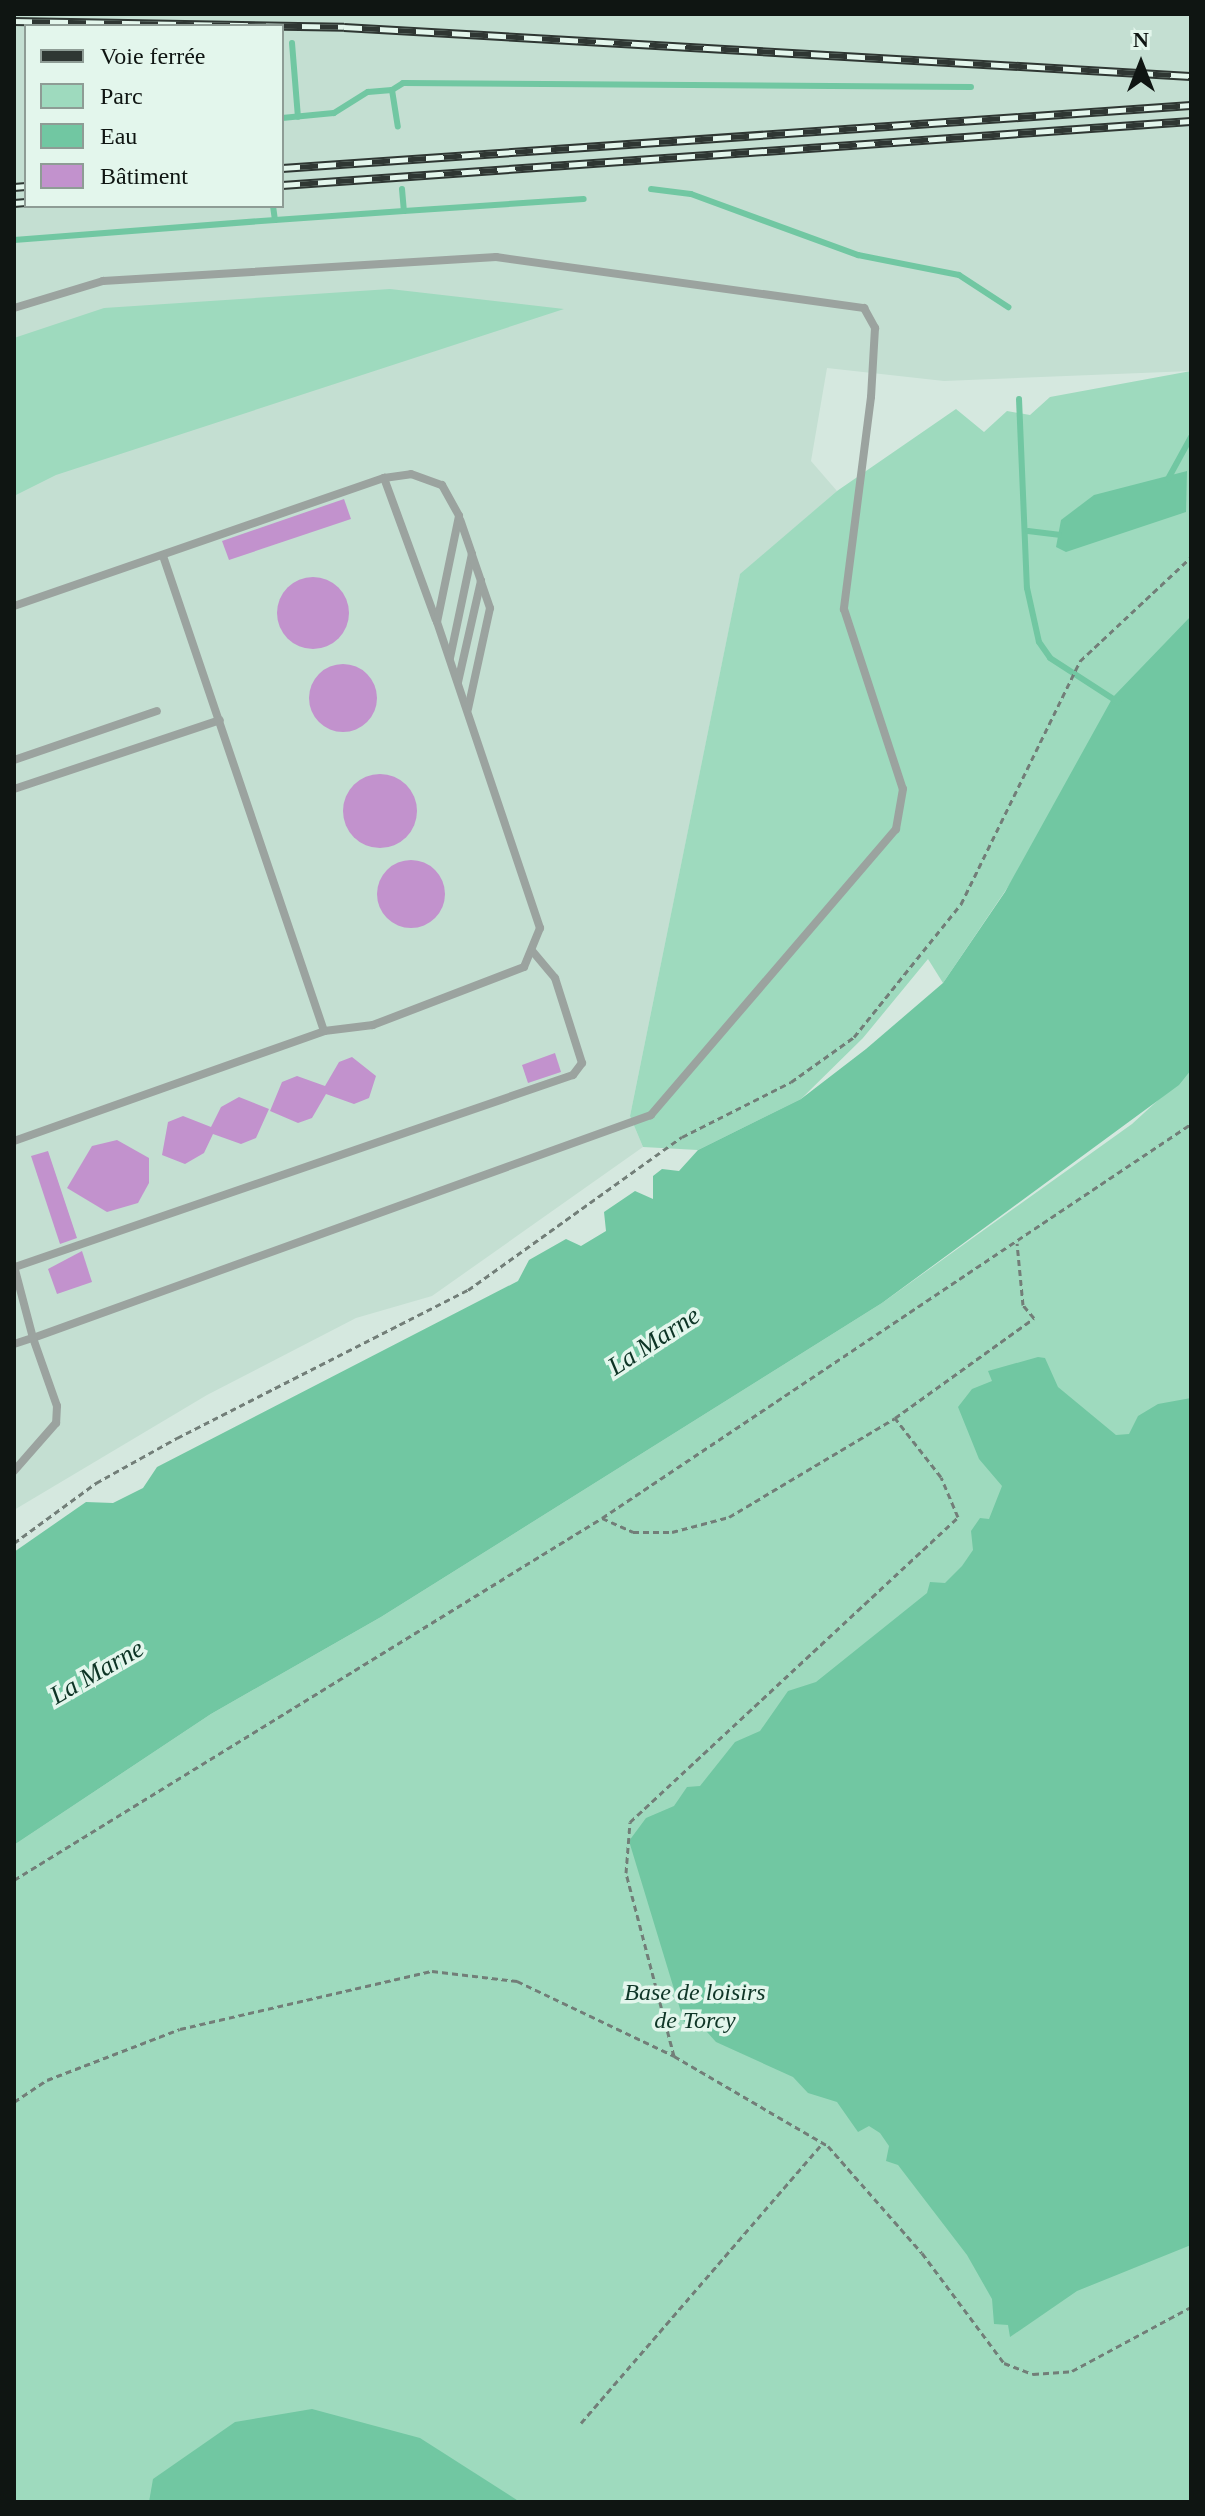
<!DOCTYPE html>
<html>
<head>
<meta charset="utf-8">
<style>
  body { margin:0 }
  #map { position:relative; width:1205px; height:2516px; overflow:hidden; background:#d5e8df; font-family:Georgia,serif }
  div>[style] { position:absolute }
  .built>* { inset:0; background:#c4dfd2 }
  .green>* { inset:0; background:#9edabe }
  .water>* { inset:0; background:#71c7a2 }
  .stream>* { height:6px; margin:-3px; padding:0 3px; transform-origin:3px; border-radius:3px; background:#71c7a2 }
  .building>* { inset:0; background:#c292cd }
  .round { border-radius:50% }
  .path>* { height:3px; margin-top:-1.5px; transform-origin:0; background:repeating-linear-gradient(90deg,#727e78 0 6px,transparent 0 10px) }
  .service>* { height:8px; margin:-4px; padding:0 4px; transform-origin:4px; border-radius:4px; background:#9ba39f }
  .rail>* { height:9px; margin-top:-4.5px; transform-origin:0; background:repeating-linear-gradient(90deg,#e3f6ec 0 18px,#2f3733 0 36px); box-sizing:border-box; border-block:2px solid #2f3733 }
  span { translate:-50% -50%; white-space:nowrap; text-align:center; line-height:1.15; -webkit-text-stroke:7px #e3f6ec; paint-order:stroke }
  .park-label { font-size:24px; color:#0f3627; font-style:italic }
  .water-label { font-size:26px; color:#0d3425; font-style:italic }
  .frame { position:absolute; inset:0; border:16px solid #0f1512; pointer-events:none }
  .legend { position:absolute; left:24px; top:24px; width:260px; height:184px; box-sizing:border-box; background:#e3f6ec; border:2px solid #8e9c95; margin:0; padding:10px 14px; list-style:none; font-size:24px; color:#0f1512 }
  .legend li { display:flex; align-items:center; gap:16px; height:40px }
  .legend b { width:40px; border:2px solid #8e9c95 }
  .north { position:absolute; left:1101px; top:24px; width:80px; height:80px; -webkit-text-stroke:6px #e3f6ec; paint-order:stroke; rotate:0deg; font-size:22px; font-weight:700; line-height:32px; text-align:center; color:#0f1512 }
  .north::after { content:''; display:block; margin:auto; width:28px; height:36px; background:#0f1512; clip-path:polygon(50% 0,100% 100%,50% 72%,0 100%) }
</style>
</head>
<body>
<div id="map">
  <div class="built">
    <i style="clip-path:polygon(evenodd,14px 14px,1191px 14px,1191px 371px,944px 381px,827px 368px,811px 461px,837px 491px,740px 575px,630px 1116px,643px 1147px,432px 1296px,356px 1318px,207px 1395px,14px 1510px,14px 14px,26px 26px,282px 26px,282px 206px,26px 206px,26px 26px)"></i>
  </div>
  <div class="green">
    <i style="clip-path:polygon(390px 289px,564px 309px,56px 475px,14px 496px,14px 338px,104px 308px)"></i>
    <i style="clip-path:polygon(1191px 371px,1191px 616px,943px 983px,928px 959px,863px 1038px,801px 1099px,698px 1150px,643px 1147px,630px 1116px,740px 574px,837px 491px,956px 409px,984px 432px,1007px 411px,1030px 415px,1050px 397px)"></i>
    <i style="clip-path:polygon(1191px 1070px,1191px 2502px,14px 2502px,14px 1845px,211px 1714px,381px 1617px,882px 1303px,1132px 1124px)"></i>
  </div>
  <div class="water">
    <i style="clip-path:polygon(1187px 471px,1186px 512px,1066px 552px,1056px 547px,1061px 520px,1094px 495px)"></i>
    <i style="clip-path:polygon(1191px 616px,1191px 1070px,1179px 1085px,882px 1303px,381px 1617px,211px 1714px,14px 1845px,14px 1552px,86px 1502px,113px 1503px,143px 1488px,157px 1467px,518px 1281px,529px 1260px,566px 1239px,581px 1246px,606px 1231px,604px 1212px,635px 1191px,653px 1199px,653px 1176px,662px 1169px,679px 1171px,698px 1150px,801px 1099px,866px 1049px,943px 983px,1005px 892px,1113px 697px)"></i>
    <i style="clip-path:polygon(1038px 1357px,1045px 1358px,1058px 1387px,1116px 1435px,1129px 1434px,1138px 1416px,1158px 1404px,1191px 1398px,1191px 2245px,1077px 2291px,1010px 2337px,1008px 2325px,994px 2324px,992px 2299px,967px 2255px,898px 2165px,886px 2161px,889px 2146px,880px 2133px,869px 2126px,858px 2132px,837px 2102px,808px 2093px,793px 2077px,716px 2042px,699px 2023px,684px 2022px,629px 1841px,646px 1818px,674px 1806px,687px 1787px,700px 1786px,735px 1742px,760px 1731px,788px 1691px,816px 1682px,927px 1593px,930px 1582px,945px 1583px,962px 1566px,973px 1550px,971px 1531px,980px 1518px,989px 1519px,1002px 1486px,979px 1459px,958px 1407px,972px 1389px,992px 1381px,988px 1371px)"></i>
    <i style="clip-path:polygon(312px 2409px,420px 2438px,520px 2502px,149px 2502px,153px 2479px,235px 2422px)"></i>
  </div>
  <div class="stream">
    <i style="left:292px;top:43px;width:74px;rotate:85.4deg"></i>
    <i style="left:392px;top:90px;width:13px;rotate:-32deg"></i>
    <i style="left:403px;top:83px;width:568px;rotate:0.4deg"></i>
    <i style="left:282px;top:118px;width:52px;rotate:-5.5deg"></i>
    <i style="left:334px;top:113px;width:40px;rotate:-32deg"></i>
    <i style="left:368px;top:92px;width:24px;rotate:-5deg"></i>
    <i style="left:392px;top:90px;width:37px;rotate:81deg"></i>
    <i style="left:402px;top:189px;width:22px;rotate:85deg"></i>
    <i style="left:404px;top:211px;width:180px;rotate:-3.8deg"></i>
    <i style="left:651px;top:189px;width:40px;rotate:7.1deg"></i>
    <i style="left:691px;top:194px;width:178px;rotate:20.1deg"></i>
    <i style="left:858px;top:255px;width:103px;rotate:11.2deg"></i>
    <i style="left:959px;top:275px;width:59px;rotate:33.1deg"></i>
    <i style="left:273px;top:206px;width:14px;rotate:82deg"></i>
    <i style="left:275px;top:220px;width:129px;rotate:-4deg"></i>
    <i style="left:14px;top:240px;width:262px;rotate:-4.4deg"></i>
    <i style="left:1019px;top:399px;width:189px;rotate:87.6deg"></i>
    <i style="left:1027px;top:588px;width:55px;rotate:77.5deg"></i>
    <i style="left:1039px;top:642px;width:19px;rotate:55deg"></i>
    <i style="left:1050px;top:658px;width:81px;rotate:32.9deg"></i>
    <i style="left:1168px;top:479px;width:48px;rotate:-61.3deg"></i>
    <i style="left:1028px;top:531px;width:31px;rotate:7deg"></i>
  </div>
  <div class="building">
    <i style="clip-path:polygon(344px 499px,351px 519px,229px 560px,222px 541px)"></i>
    <i class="round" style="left:277px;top:577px;width:72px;height:72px"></i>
    <i class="round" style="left:309px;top:664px;width:68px;height:68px"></i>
    <i class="round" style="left:343px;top:774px;width:74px;height:74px"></i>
    <i class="round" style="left:377px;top:860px;width:68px;height:68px"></i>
    <i style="clip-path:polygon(555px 1053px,561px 1072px,528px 1083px,522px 1065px)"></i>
    <i style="clip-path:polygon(352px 1057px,376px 1076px,369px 1098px,354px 1104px,326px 1094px,312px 1118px,298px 1123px,270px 1111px,282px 1082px,297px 1076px,325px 1086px,339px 1062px)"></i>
    <i style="clip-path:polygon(239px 1097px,269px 1109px,256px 1138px,241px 1144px,213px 1134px,204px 1153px,185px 1164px,162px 1155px,168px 1122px,183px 1116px,211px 1127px,221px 1107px)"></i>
    <i style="clip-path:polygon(117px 1140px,149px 1158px,149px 1183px,138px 1203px,107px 1212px,67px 1188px,92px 1146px)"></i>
    <i style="clip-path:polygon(48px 1151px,77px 1238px,60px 1244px,31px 1156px)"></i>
    <i style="clip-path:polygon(82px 1251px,92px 1282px,57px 1294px,48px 1269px)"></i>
  </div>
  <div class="path">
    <i style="left:602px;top:1518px;width:34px;rotate:24deg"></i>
    <i style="left:633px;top:1532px;width:39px"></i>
    <i style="left:672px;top:1532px;width:59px;rotate:-14.7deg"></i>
    <i style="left:729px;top:1517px;width:193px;rotate:-30.8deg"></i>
    <i style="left:895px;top:1418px;width:171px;rotate:-35.7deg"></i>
    <i style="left:1034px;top:1318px;width:17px;rotate:-130deg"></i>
    <i style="left:1023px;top:1305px;width:62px;rotate:-95.5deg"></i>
    <i style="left:14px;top:1543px;width:102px;rotate:-36.2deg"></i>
    <i style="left:96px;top:1483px;width:93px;rotate:-29.1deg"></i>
    <i style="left:177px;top:1438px;width:326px;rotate:-27deg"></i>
    <i style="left:468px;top:1290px;width:263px;rotate:-35.6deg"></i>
    <i style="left:682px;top:1137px;width:122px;rotate:-26.8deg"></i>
    <i style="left:791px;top:1082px;width:77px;rotate:-35.5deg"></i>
    <i style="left:854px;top:1037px;width:171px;rotate:-51.2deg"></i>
    <i style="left:961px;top:904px;width:271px;rotate:-63.9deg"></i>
    <i style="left:1080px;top:661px;width:152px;rotate:-43.1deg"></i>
    <i style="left:14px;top:1880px;width:690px;rotate:-31.62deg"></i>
    <i style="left:602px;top:1518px;width:709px;rotate:-33.78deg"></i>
    <i style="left:674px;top:2056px;width:189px;rotate:-104.7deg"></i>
    <i style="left:626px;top:1873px;width:51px;rotate:-85.5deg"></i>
    <i style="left:630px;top:1822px;width:448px;rotate:-42.9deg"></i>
    <i style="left:958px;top:1517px;width:43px;rotate:-113deg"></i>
    <i style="left:941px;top:1477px;width:75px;rotate:-127.9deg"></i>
    <i style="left:14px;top:2102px;width:40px;rotate:-34deg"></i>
    <i style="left:47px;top:2080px;width:142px;rotate:-21deg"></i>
    <i style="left:180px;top:2029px;width:259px;rotate:-13deg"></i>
    <i style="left:432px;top:1971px;width:86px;rotate:6.7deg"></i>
    <i style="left:517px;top:1981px;width:174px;rotate:25.5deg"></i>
    <i style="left:674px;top:2056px;width:178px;rotate:30.3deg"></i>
    <i style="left:828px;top:2146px;width:142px;rotate:48.7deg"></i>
    <i style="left:922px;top:2253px;width:137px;rotate:53.3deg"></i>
    <i style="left:1004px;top:2363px;width:31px;rotate:21deg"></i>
    <i style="left:1033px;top:2374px;width:39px;rotate:-4deg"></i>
    <i style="left:1072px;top:2371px;width:135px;rotate:-28.3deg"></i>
    <i style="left:581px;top:2423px;width:370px;rotate:-49.2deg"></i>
  </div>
  <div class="service">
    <i style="left:14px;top:308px;width:93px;rotate:-16.9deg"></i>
    <i style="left:103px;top:281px;width:394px;rotate:-3.5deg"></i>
    <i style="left:496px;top:257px;width:372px;rotate:7.9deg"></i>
    <i style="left:864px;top:308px;width:23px;rotate:61deg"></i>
    <i style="left:875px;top:328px;width:69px;rotate:93.3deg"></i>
    <i style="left:871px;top:397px;width:214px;rotate:97.3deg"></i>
    <i style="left:844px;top:609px;width:189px;rotate:71.9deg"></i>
    <i style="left:903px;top:789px;width:41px;rotate:99.9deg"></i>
    <i style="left:896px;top:829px;width:377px;rotate:130.6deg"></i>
    <i style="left:651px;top:1115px;width:657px;rotate:160.16deg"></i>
    <i style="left:33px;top:1338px;width:72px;rotate:70.6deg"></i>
    <i style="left:57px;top:1406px;width:17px;rotate:93deg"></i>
    <i style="left:56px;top:1423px;width:64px;rotate:131.2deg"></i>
    <i style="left:384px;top:478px;width:151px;rotate:69.9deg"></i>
    <i style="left:14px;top:606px;width:392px;rotate:-19.1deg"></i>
    <i style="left:384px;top:478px;width:27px;rotate:-8deg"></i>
    <i style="left:411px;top:474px;width:33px;rotate:20deg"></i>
    <i style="left:442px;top:485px;width:35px;rotate:61deg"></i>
    <i style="left:459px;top:516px;width:108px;rotate:101.7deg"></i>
    <i style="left:437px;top:622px;width:323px;rotate:71.4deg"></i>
    <i style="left:540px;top:928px;width:42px;rotate:112.3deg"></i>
    <i style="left:524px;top:967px;width:162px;rotate:159deg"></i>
    <i style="left:373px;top:1025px;width:49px;rotate:173deg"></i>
    <i style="left:324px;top:1031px;width:502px;rotate:-108.72deg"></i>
    <i style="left:450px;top:658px;width:106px;rotate:-78.1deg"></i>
    <i style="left:472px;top:554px;width:36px;rotate:-109deg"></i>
    <i style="left:458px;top:682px;width:104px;rotate:-77.2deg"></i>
    <i style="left:481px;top:581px;width:28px;rotate:-109deg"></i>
    <i style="left:468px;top:709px;width:103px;rotate:-77.7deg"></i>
    <i style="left:490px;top:608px;width:28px;rotate:-109deg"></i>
    <i style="left:14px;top:760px;width:151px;rotate:-18.9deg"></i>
    <i style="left:14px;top:789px;width:217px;rotate:-18.5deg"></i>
    <i style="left:14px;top:1141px;width:329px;rotate:-19.5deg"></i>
    <i style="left:15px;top:1267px;width:590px;rotate:-18.99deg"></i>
    <i style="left:573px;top:1075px;width:15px;rotate:-53deg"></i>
    <i style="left:582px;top:1063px;width:89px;rotate:-107.6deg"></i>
    <i style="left:555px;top:978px;width:34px;rotate:-130deg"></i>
    <i style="left:14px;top:1344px;width:20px;rotate:-18deg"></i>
    <i style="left:33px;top:1338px;width:74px;rotate:-104.8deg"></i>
  </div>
  <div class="rail">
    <i style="left:14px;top:21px;width:330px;rotate:1deg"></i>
    <i style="left:344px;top:27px;width:848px;rotate:3.31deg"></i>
    <i style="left:282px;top:168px;width:911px;rotate:-3.96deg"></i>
    <i style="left:282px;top:185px;width:911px;rotate:-4.03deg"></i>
    <i style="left:14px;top:187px;width:12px;rotate:-5deg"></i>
    <i style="left:14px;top:203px;width:12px;rotate:-5deg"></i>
  </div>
  <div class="park-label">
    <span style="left:695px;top:2007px">Base de loisirs<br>de Torcy</span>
  </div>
  <div class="water-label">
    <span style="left:654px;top:1341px;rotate:-33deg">La Marne</span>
    <span style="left:97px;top:1672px;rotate:-30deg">La Marne</span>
  </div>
  <div class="frame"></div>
  <ul class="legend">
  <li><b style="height:10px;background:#2f3733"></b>Voie ferrée</li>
  <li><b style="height:22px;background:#9edabe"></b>Parc</li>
  <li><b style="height:22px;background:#71c7a2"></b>Eau</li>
  <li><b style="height:22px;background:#c292cd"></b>Bâtiment</li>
  </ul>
  <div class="north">N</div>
</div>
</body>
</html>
